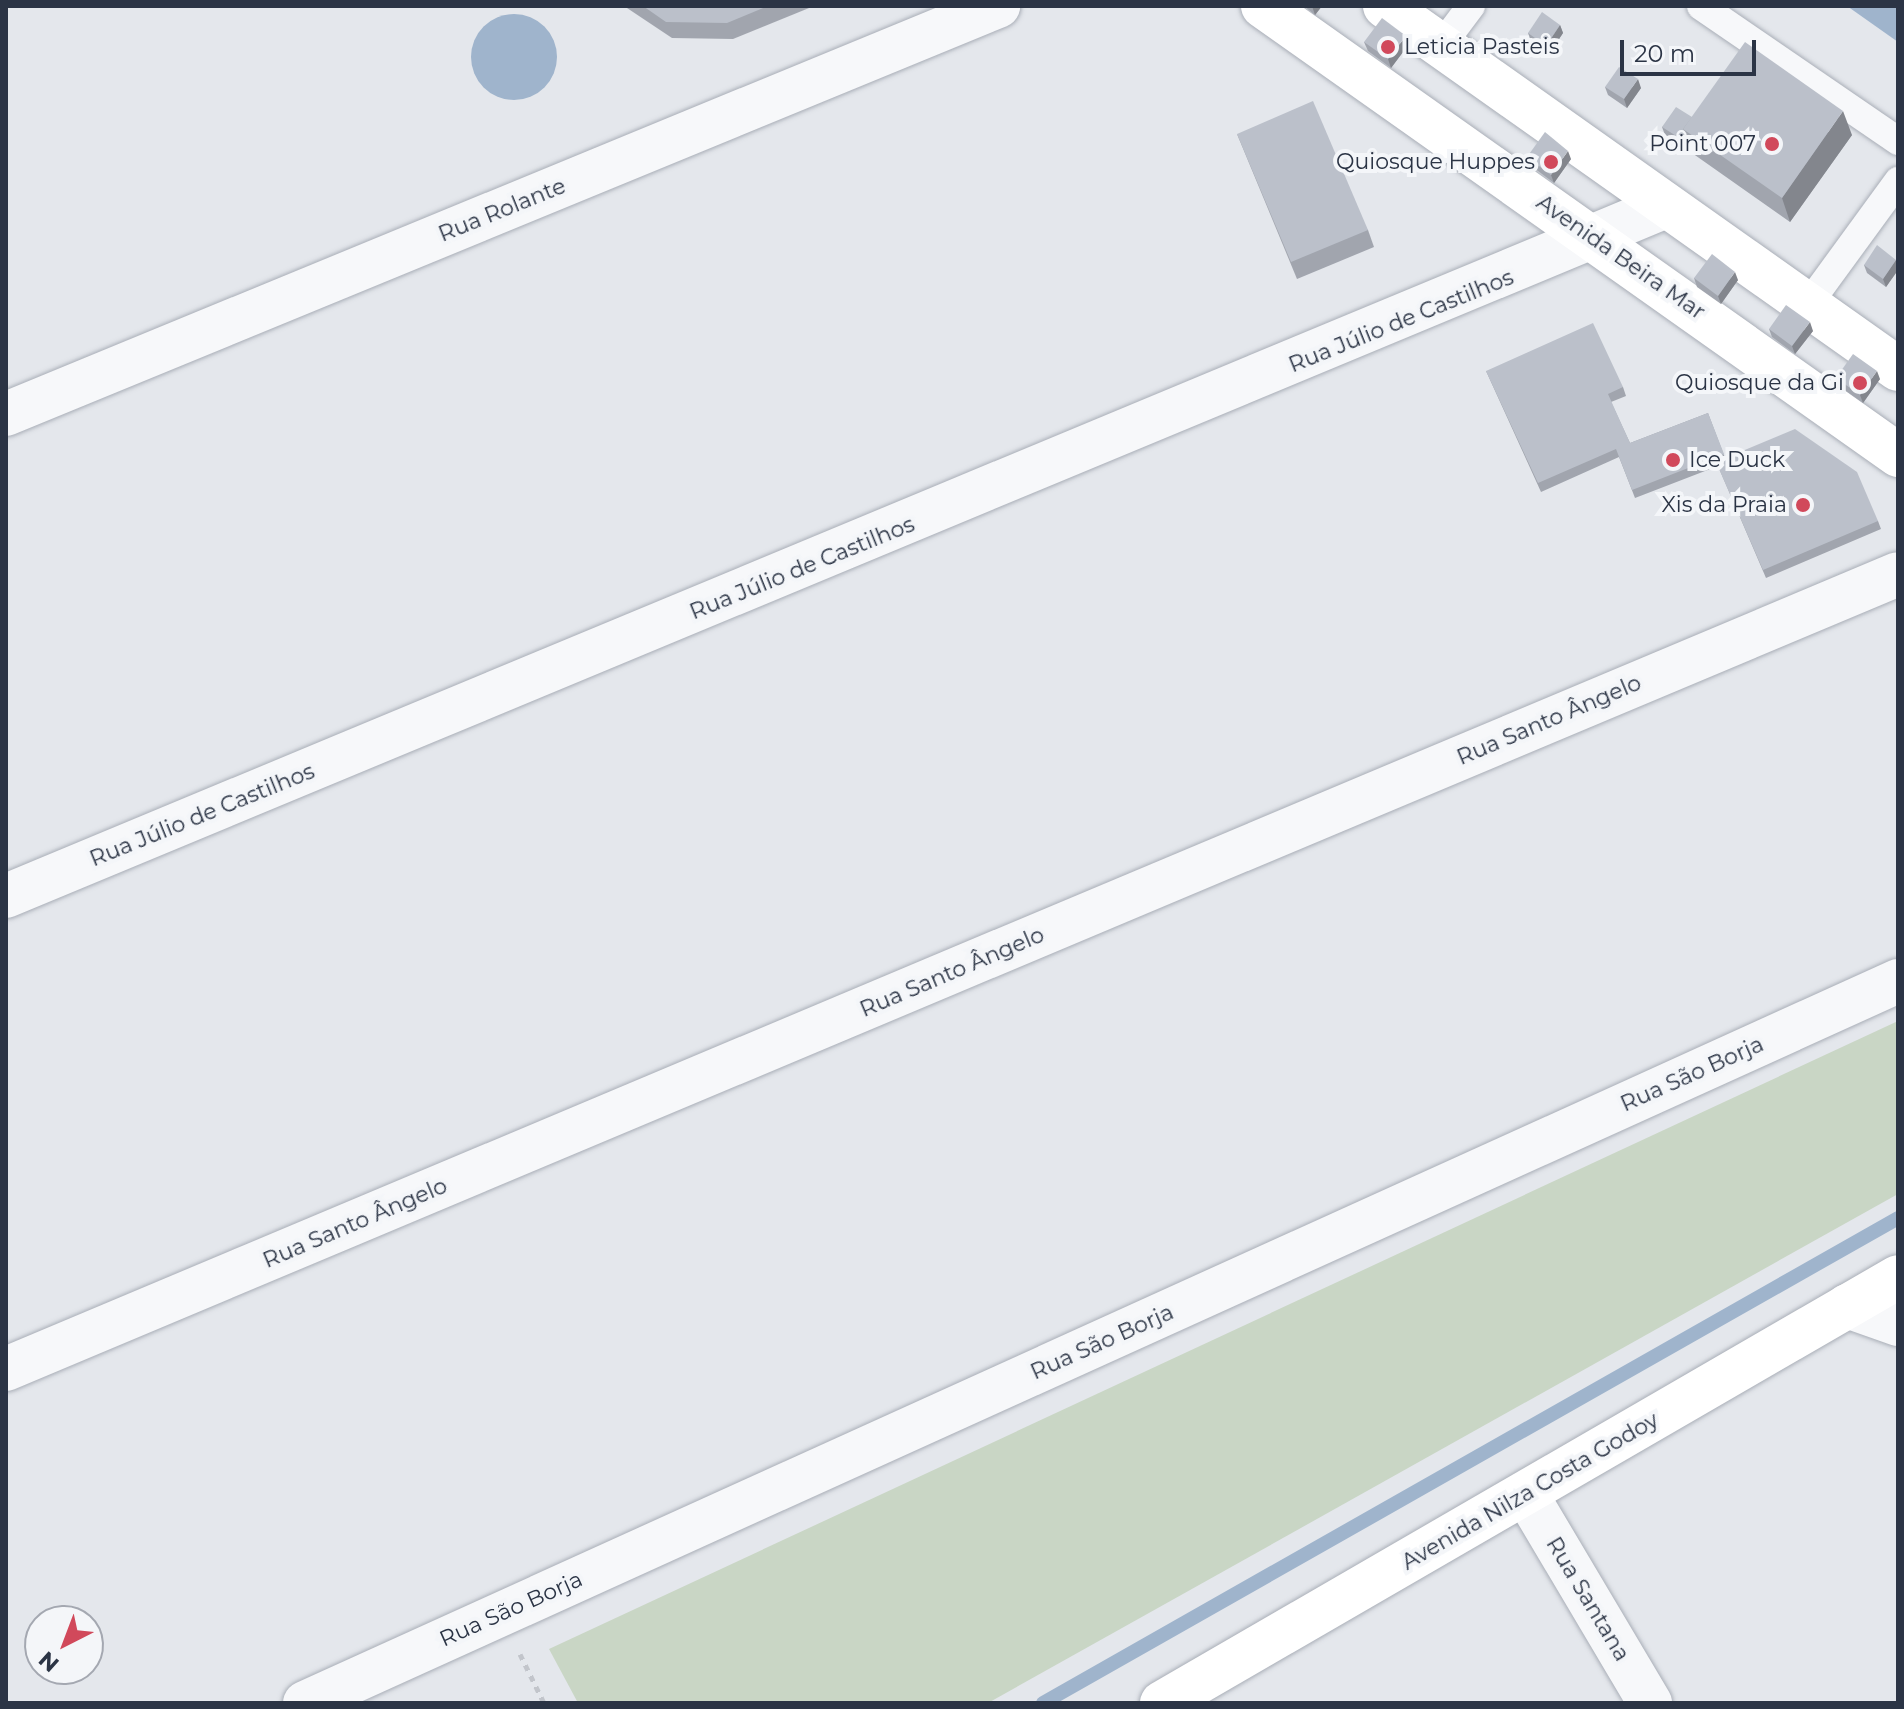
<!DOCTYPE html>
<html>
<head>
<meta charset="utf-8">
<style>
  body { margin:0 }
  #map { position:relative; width:1904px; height:1709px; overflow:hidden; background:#e4e7ec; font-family:Montserrat,sans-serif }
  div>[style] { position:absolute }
  .green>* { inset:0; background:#c9d6c5 }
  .water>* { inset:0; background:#9fb4cc }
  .round { border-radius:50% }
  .stream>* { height:14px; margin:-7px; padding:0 7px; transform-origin:7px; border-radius:7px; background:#9fb4cc }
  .path>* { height:5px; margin-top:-2.5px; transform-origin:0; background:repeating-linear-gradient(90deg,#c2c5cb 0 6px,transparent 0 12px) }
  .roads { filter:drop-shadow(0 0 2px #a9aeb7) drop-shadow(0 0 2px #a9aeb7) }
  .service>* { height:28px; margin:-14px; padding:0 14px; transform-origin:14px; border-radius:14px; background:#f7f8fa }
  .minor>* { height:44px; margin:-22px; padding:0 22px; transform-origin:22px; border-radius:22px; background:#f7f8fa }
  .tertiary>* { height:44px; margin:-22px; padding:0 22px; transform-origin:22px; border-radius:22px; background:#f7f8fa }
  .secondary>* { height:44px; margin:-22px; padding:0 22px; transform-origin:22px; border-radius:22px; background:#fff }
  .wall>* { inset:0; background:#a1a5ae }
  .shaded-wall>* { inset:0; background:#83868d }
  .building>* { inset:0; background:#bbc0ca }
  .dots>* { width:22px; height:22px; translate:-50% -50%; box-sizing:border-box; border:4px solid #f4f6f9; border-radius:50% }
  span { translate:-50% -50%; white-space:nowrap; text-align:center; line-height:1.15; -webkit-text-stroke:8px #f4f6f9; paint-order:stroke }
  .poi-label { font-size:22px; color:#2b3445 }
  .left { translate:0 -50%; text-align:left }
  .right { translate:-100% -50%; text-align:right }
  .street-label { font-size:22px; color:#2b3445 }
  .frame { position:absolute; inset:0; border:8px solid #2b3445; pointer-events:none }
  .north { position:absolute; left:24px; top:1605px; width:80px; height:80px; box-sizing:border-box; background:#f4f6f9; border:2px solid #a4a8b1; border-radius:50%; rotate:222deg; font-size:22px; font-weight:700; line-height:32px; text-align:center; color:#2b3445 }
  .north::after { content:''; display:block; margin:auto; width:28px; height:36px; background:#d1495b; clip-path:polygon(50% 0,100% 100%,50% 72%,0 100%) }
  .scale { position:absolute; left:1620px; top:40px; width:136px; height:36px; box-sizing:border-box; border:4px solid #2b3445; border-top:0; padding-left:10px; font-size:24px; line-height:28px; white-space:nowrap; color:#2b3445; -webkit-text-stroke:6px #f4f6f9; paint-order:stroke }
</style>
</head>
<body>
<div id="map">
  <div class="green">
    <i style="clip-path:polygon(1898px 1021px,1898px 1194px,988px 1703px,578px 1703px,549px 1649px)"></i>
  </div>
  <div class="water">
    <i style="clip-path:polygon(1847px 6px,1898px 6px,1898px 42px)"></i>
    <i class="round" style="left:471px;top:14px;width:86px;height:86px"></i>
  </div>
  <div class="stream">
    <i style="left:1043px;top:1703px;width:983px;rotate:-29.56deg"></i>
  </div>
  <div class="path">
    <i style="left:520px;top:1654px;width:55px;rotate:63.9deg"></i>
  </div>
  <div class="roads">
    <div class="service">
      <i style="left:1701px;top:6px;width:239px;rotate:34.4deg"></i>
      <i style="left:1441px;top:46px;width:50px;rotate:-53.1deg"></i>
      <i style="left:1807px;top:306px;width:155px;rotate:-53.9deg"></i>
    </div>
    <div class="minor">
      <i style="left:6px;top:414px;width:1073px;rotate:-22.36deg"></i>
      <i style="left:6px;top:896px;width:1798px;rotate:-22.57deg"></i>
      <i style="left:6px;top:1369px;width:2052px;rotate:-22.79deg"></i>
      <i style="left:1526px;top:1494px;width:243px;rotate:59.3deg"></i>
      <i style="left:305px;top:1703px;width:1749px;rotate:-24.38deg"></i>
    </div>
    <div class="tertiary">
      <i style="left:1847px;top:1306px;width:54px;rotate:19.4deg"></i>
    </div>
    <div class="secondary">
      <i style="left:1263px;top:6px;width:778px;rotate:35.26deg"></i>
      <i style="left:1385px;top:6px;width:628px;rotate:35.28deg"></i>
      <i style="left:1162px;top:1703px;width:850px;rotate:-30.06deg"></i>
    </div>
  </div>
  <div class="wall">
    <i style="clip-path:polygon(624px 6px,814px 6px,733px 39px,672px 38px)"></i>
    <i style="clip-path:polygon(1304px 6px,1322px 6px,1315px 15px)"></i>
    <i style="clip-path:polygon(1560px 25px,1563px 33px,1549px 54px,1531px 41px,1528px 33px)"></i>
    <i style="clip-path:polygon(1364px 42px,1409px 44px,1391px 68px,1368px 51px)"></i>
    <i style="clip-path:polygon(1605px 87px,1641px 88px,1627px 108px,1608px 95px)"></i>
    <i style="clip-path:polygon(1692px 117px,1852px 135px,1790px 222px,1692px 153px,1688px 142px,1684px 148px,1665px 135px,1662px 127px)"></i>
    <i style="clip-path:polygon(1237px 134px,1368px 230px,1374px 247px,1297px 279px)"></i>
    <i style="clip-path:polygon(1527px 157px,1571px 159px,1554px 183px,1530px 165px)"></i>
    <i style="clip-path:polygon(1896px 260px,1898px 270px,1886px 287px,1867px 273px,1864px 265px)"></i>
    <i style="clip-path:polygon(1694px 278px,1738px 280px,1721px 304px,1697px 287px)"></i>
    <i style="clip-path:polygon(1769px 329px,1813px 331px,1795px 354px,1772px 337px)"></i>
    <i style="clip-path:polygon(1486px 371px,1623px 387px,1626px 396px,1611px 402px,1630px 443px,1708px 413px,1725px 458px,1878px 521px,1881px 529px,1766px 578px,1718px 466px,1635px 498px,1619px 457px,1541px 492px)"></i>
    <i style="clip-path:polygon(1836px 378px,1880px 379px,1863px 403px,1839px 386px)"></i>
  </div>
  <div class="shaded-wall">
    <i style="clip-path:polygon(1312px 6px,1322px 6px,1315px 15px)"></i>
    <i style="clip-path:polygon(1560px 25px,1563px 33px,1549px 54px,1546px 46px)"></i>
    <i style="clip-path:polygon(1406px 36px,1409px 44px,1391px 68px,1388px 59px)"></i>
    <i style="clip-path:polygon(1638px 79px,1641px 88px,1627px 108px,1624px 99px)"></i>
    <i style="clip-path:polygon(1843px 111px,1852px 135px,1790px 222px,1782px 198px)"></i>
    <i style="clip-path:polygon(1685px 133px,1688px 142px,1684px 148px,1681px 139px)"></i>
    <i style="clip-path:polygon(1568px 151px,1571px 159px,1554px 183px,1551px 175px)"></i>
    <i style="clip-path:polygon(1896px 260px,1898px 270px,1886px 287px,1883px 279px)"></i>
    <i style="clip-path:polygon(1735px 272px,1738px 280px,1721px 304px,1718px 296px)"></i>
    <i style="clip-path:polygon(1810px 322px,1813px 331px,1795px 354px,1792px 346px)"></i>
    <i style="clip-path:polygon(1877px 371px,1880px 379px,1863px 403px,1860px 395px)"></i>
  </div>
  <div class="building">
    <i style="clip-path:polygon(643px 6px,768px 6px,727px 23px,666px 22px)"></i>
    <i style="clip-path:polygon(1542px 12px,1560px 25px,1546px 46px,1528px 33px)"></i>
    <i style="clip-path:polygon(1382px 18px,1406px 36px,1388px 59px,1364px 42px)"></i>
    <i style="clip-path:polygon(1745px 42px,1843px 111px,1782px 198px,1683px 129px)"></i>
    <i style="clip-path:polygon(1619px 67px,1638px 79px,1624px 99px,1605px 87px)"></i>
    <i style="clip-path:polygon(1313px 101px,1368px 230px,1291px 262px,1237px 134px)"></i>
    <i style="clip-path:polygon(1676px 107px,1692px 117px,1683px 129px,1685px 133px,1681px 139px,1662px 127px)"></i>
    <i style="clip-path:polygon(1545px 132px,1568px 151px,1551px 175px,1527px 157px)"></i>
    <i style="clip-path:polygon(1877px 245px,1896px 260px,1883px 279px,1864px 265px)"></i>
    <i style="clip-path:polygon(1712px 254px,1735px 272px,1718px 296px,1694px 278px)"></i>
    <i style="clip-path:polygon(1786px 305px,1810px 322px,1792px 346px,1769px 329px)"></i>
    <i style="clip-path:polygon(1593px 323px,1623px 387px,1608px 394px,1630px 443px,1708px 413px,1724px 454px,1632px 490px,1616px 449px,1538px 483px,1486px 371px)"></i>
    <i style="clip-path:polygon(1853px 354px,1877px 371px,1860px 395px,1836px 378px)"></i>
    <i style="clip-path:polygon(1795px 429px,1857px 472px,1878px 521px,1763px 570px,1716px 462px)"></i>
  </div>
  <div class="dots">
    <i style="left:1388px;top:47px;background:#d1495b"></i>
    <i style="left:1772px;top:144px;background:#d1495b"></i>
    <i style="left:1551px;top:162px;background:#d1495b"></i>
    <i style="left:1860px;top:383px;background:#d1495b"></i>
    <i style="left:1673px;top:460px;background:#d1495b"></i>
    <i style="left:1803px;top:505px;background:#d1495b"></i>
  </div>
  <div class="poi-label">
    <span class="left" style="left:1404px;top:47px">Leticia Pasteis</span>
    <span class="right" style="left:1756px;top:144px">Point 007</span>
    <span class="right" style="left:1535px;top:162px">Quiosque Huppes</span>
    <span class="right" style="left:1844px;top:383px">Quiosque da Gi</span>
    <span class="left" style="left:1689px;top:460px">Ice Duck</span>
    <span class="right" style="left:1787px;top:505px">Xis da Praia</span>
  </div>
  <div class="street-label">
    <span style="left:502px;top:210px;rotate:-22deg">Rua Rolante</span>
    <span style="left:1621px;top:257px;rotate:35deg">Avenida Beira Mar</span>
    <span style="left:1401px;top:321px;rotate:-22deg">Rua Júlio de Castilhos</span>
    <span style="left:802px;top:568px;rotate:-22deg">Rua Júlio de Castilhos</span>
    <span style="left:1549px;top:720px;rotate:-23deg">Rua Santo Ângelo</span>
    <span style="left:202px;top:815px;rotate:-22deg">Rua Júlio de Castilhos</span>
    <span style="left:952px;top:972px;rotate:-23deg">Rua Santo Ângelo</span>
    <span style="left:1692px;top:1074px;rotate:-24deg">Rua São Borja</span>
    <span style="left:355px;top:1223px;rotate:-23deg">Rua Santo Ângelo</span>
    <span style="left:1102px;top:1342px;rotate:-24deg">Rua São Borja</span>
    <span style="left:1530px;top:1491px;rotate:-30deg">Avenida Nilza Costa Godoy</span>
    <span style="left:1588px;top:1599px;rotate:59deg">Rua Santana</span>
    <span style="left:511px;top:1609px;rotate:-24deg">Rua São Borja</span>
  </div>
  <div class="frame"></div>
  <div class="north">N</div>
  <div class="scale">20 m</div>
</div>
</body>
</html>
